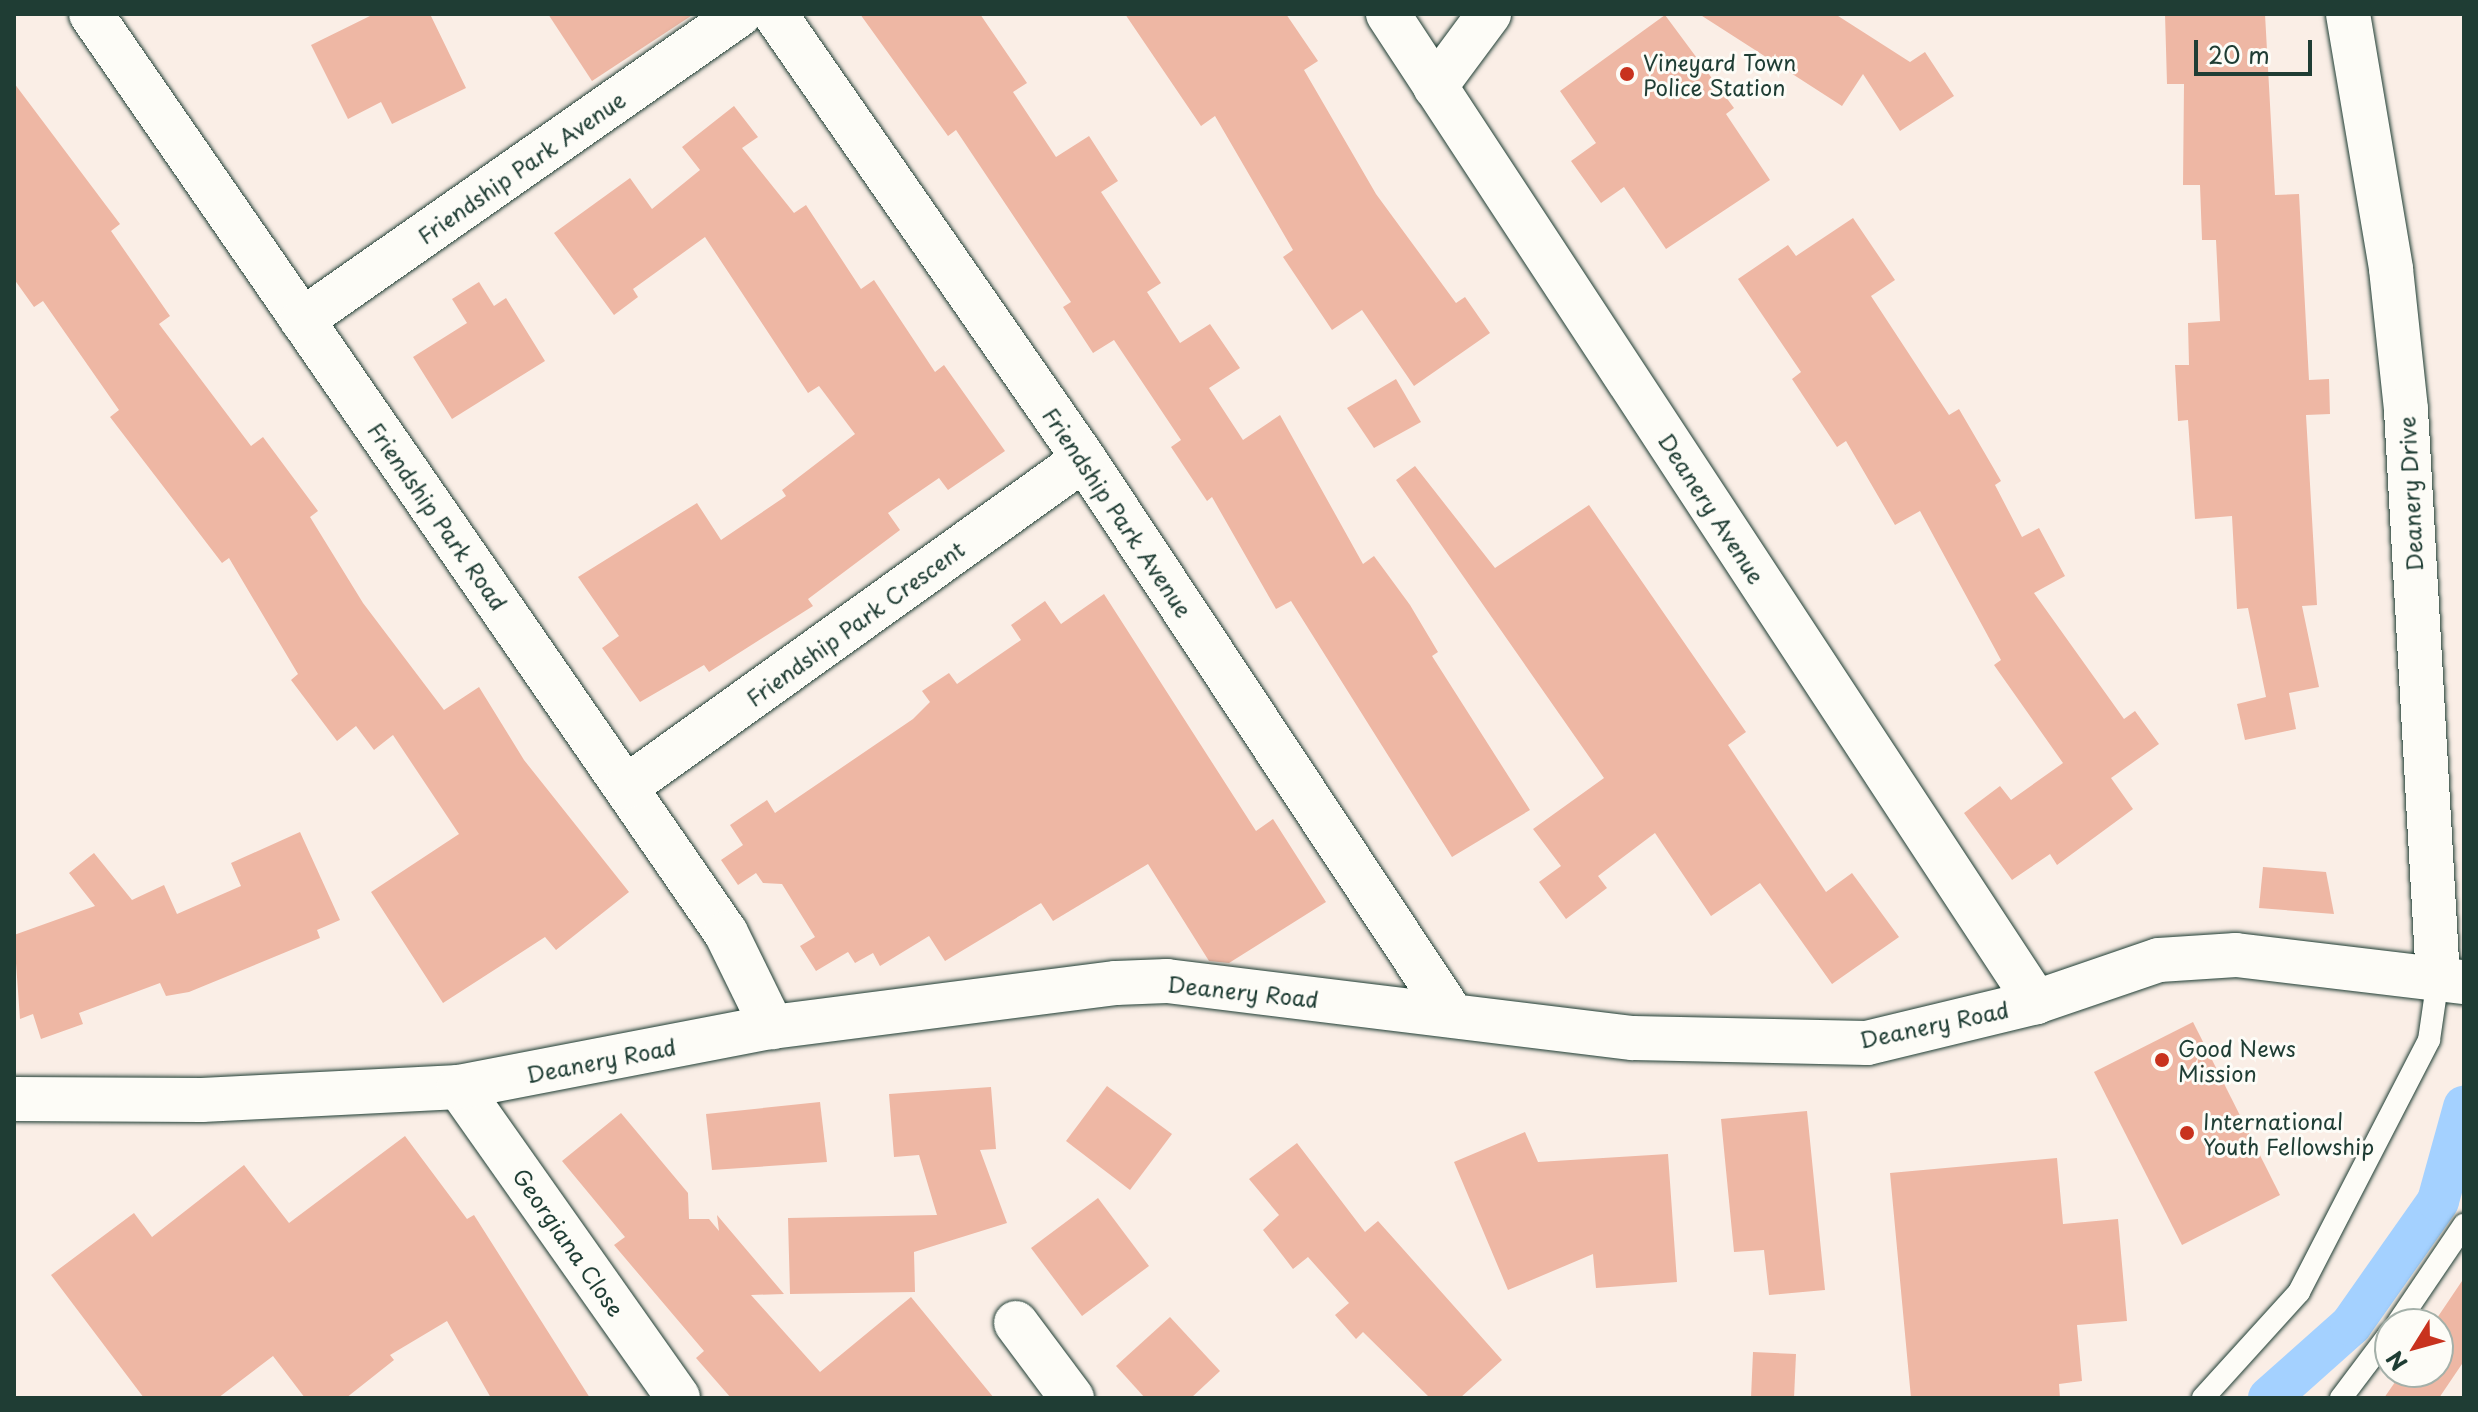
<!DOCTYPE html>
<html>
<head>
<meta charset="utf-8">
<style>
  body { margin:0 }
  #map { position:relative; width:2478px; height:1412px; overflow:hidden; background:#faeee6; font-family:"Playpen Sans",sans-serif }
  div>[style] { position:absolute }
  .canal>* { height:42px; margin:-21px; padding:0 21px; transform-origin:21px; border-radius:21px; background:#a4d1ff }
  .building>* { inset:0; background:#eeb7a4 }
  .roads { filter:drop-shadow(0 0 2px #1f3d34) drop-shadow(0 0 2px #1f3d34) }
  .lane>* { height:22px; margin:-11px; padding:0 11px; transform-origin:11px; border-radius:11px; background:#fdfcf7 }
  .street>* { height:44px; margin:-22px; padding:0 22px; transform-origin:22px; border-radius:22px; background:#fdfcf7 }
  .secondary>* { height:44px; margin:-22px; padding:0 22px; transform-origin:22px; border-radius:22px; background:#fdfcf7 }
  .dots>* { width:22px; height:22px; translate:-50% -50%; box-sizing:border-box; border:4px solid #fdfcf7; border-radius:50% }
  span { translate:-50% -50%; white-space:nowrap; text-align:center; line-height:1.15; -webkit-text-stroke:6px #fdfcf7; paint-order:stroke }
  .poi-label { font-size:22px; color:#1f3d34 }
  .left { translate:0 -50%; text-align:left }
  .street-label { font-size:22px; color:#1f3d34 }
  .frame { position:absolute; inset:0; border:16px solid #1f3d34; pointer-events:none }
  .north { position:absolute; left:2374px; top:1308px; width:80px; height:80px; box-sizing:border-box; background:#fdfcf7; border:2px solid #a4b0a9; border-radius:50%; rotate:233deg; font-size:22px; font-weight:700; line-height:32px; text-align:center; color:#1f3d34 }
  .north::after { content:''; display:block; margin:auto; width:28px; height:36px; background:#c8321e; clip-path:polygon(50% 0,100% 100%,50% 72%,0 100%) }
  .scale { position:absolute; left:2194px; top:40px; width:118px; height:36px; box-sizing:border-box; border:4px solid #1f3d34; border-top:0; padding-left:10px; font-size:24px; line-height:28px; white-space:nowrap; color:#1f3d34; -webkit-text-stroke:6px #fdfcf7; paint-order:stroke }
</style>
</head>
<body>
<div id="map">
  <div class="canal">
    <i style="left:2269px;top:1398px;width:110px;rotate:-41.7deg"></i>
    <i style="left:2351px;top:1325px;width:151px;rotate:-54.9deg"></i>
    <i style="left:2438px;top:1201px;width:98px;rotate:-74.5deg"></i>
  </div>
  <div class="building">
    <i style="clip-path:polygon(374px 14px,430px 14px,466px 88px,392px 124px,381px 102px,348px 119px,311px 45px)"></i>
    <i style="clip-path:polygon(548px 14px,694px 14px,592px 81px)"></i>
    <i style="clip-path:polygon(860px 14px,980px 14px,1027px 83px,1013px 92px,1056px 157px,1089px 136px,1118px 181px,1101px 192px,1161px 283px,1147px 292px,1180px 343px,1210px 324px,1240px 368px,1209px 388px,1243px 440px,1280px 415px,1363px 564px,1374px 556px,1410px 605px,1438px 652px,1432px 656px,1530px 810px,1452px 857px,1291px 601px,1276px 609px,1212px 497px,1207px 501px,1171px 447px,1181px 440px,1114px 340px,1093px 353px,1063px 307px,1071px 302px,956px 130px,948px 136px)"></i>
    <i style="clip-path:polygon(1125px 14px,1286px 14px,1318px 61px,1304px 70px,1376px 194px,1456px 303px,1465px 297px,1490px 333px,1414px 386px,1362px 310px,1332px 330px,1283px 257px,1293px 250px,1215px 116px,1201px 126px)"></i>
    <i style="clip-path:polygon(1699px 14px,1835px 14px,1910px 62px,1925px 52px,1954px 96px,1900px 131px,1863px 74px,1842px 106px)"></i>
    <i style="clip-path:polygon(2165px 14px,2265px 14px,2275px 195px,2299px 194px,2309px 380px,2329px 379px,2330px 414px,2306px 415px,2317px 605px,2302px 606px,2319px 687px,2289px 693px,2296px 729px,2245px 740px,2237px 704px,2266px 697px,2248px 608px,2237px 609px,2232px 516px,2195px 519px,2188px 420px,2178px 421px,2175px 365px,2189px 365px,2188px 323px,2220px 321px,2216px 240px,2202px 240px,2200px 185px,2183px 185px,2184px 84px,2167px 84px)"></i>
    <i style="clip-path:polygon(1665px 15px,1734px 108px,1726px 114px,1770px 180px,1666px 249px,1624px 187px,1601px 203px,1571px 161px,1596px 143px,1560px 91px)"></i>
    <i style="clip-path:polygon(14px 83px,120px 224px,111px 231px,170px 316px,159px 324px,251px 446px,263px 437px,318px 511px,310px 517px,363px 603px,444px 710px,479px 687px,524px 760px,629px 892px,556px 950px,545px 937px,443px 1003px,371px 892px,459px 834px,393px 735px,374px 750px,356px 726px,337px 741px,291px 680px,298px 674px,229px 558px,222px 563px,110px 417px,119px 410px,43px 301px,34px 307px,14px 279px)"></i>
    <i style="clip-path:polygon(734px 106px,758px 137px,742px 148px,794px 213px,806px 205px,861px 289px,874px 280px,935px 372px,944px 365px,1005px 451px,948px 490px,939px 478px,888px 513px,900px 530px,808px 599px,813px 606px,709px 672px,704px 665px,640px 702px,602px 648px,619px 636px,578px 577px,697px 503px,721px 540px,786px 496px,782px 490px,855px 434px,819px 386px,808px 393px,705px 237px,633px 289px,638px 297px,614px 315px,554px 233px,630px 178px,652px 209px,700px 170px,682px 147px)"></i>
    <i style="clip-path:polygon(1853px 218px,1895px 280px,1871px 296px,1949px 415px,1959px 409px,2001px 481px,1995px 485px,2022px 537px,2039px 528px,2065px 576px,2034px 593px,2124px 719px,2135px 711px,2159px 744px,2111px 778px,2133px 809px,2057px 865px,2050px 854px,2012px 880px,1964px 813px,2000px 786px,2011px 800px,2063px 763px,1994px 665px,2001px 660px,1920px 511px,1895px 525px,1846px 441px,1837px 447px,1792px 379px,1801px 372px,1738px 279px,1788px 245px,1796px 256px)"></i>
    <i style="clip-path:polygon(479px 282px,494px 306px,506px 298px,545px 361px,452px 419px,413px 357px,467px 323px,452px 299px)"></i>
    <i style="clip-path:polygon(1396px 379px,1421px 422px,1374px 448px,1347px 408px)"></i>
    <i style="clip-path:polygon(1415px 466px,1495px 568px,1589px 505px,1746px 732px,1728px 745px,1826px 892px,1852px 873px,1899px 937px,1832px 984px,1760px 883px,1711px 916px,1655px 833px,1598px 876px,1607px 888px,1566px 919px,1539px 882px,1561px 866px,1533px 829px,1604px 778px,1396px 480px)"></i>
    <i style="clip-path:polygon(1104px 594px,1256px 831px,1273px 819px,1326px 902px,1229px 963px,1209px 961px,1148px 864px,1053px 921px,1041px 903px,945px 961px,929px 936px,880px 966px,873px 953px,855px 963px,848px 952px,816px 971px,800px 946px,815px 937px,782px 884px,763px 883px,756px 873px,738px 885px,721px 860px,743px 845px,730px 825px,767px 800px,775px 813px,913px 719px,930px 702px,922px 691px,949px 673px,957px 684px,1021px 640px,1011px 625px,1045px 601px,1061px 624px)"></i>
    <i style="clip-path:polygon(300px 832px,340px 920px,317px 930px,320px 938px,189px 992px,166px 996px,160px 983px,79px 1013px,83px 1024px,41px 1039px,33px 1014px,20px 1019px,14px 935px,95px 906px,69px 873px,94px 853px,132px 900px,164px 885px,177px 914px,241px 886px,231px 863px)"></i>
    <i style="clip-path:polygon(2263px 867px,2326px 872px,2334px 914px,2259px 908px)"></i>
    <i style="clip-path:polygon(2193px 1022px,2280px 1195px,2182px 1245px,2094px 1072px)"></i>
    <i style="clip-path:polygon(1107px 1086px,1172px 1134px,1130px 1190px,1066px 1141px)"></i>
    <i style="clip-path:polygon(991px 1087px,996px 1149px,980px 1150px,1007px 1223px,914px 1252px,915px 1292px,790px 1294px,788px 1218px,937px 1215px,919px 1155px,894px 1157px,889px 1094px)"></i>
    <i style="clip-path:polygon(820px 1102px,827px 1162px,712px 1170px,706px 1114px)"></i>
    <i style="clip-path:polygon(1807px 1111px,1825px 1290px,1769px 1295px,1764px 1250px,1734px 1252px,1721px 1119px)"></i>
    <i style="clip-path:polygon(621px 1113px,688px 1193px,689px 1219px,709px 1219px,719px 1231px,717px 1215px,784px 1294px,751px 1295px,820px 1372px,911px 1297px,994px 1398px,731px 1398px,696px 1358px,704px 1351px,614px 1245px,625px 1237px,562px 1161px)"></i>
    <i style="clip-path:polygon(1525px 1132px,1538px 1162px,1668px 1154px,1677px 1282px,1596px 1288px,1593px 1254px,1508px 1290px,1454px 1162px)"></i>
    <i style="clip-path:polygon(405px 1136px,467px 1219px,474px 1215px,590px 1398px,491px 1398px,447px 1321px,390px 1355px,394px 1360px,346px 1398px,305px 1398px,273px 1356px,218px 1398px,144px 1398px,51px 1275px,134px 1213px,152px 1237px,244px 1165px,289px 1223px)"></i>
    <i style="clip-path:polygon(1297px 1143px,1365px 1232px,1378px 1221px,1502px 1360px,1460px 1398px,1430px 1398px,1363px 1332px,1356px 1339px,1335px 1315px,1349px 1303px,1308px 1257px,1293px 1269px,1263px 1230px,1279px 1215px,1249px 1179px)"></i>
    <i style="clip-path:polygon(2057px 1158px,2063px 1224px,2118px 1219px,2127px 1321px,2077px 1325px,2082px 1381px,2059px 1384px,2060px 1398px,1911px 1398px,1890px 1173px)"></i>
    <i style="clip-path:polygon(1098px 1198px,1149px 1266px,1082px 1316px,1031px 1248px)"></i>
    <i style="clip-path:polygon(2464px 1278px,2464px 1361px,2439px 1398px,2384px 1398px,2402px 1372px,2438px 1372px,2433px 1324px)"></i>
    <i style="clip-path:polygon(1170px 1317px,1220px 1371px,1191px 1398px,1145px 1398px,1116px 1366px)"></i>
    <i style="clip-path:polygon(1753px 1352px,1796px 1354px,1794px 1398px,1751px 1398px)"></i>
  </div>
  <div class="roads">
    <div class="lane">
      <i style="left:2397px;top:1324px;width:120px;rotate:-55.9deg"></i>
      <i style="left:2203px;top:1398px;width:143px;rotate:-47.8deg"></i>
      <i style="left:2299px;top:1292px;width:284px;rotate:-62.7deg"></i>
      <i style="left:2429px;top:1040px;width:63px;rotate:-81.7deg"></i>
      <i style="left:2341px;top:1398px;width:81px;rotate:-53deg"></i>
    </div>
    <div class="street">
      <i style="left:91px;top:14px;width:1117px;rotate:55.36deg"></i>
      <i style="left:726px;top:933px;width:105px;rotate:63.9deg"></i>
      <i style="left:775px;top:14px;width:542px;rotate:55.22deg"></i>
      <i style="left:1084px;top:459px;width:667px;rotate:56.5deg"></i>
      <i style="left:1388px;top:14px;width:1182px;rotate:56.74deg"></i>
      <i style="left:2348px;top:14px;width:259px;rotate:80.4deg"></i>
      <i style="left:2391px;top:269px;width:142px;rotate:83.9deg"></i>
      <i style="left:2406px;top:410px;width:569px;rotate:86.78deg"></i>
      <i style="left:1435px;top:87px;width:91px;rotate:-53.5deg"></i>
      <i style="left:302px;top:320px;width:534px;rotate:-34.94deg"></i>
      <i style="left:626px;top:787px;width:563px;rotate:-35.61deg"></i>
      <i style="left:459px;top:1087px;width:380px;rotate:54.8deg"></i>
      <i style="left:1016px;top:1323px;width:94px;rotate:53.3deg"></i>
    </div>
    <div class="secondary">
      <i style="left:14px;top:1099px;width:188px;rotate:0.3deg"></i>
      <i style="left:202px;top:1100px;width:257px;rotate:-2.9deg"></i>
      <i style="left:459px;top:1087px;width:319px;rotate:-10.9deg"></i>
      <i style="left:772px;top:1027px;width:347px;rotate:-7.3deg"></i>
      <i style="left:1116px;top:983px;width:51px;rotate:-2.2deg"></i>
      <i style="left:1167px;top:981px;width:469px;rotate:7deg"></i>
      <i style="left:1633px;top:1038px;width:234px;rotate:1.2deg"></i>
      <i style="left:1867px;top:1043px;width:174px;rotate:-13.6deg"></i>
      <i style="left:2036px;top:1002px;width:130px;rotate:-18.9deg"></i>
      <i style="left:2159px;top:960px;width:77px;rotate:-3.7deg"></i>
      <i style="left:2236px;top:955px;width:230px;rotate:6.8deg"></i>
    </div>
  </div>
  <div class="dots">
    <i style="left:1627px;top:74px;background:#c8321e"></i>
    <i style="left:2162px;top:1060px;background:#c8321e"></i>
    <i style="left:2187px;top:1133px;background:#c8321e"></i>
  </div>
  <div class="poi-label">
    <span class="left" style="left:1643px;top:74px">Vineyard Town<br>Police Station</span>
    <span class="left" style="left:2178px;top:1060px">Good News<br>Mission</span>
    <span class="left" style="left:2203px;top:1133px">International<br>Youth Fellowship</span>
  </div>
  <div class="street-label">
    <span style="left:521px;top:167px;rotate:-35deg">Friendship Park Avenue</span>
    <span style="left:2410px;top:494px;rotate:-93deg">Deanery Drive</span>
    <span style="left:1712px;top:508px;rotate:57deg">Deanery Avenue</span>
    <span style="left:1118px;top:512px;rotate:56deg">Friendship Park Avenue</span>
    <span style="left:438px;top:516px;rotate:55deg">Friendship Park Road</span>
    <span style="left:855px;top:623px;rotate:-36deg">Friendship Park Crescent</span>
    <span style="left:1243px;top:991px;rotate:6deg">Deanery Road</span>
    <span style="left:1934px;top:1024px;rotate:-12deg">Deanery Road</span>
    <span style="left:601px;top:1060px;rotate:-11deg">Deanery Road</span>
    <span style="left:569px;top:1242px;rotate:55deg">Georgiana Close</span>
  </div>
  <div class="frame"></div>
  <div class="north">N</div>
  <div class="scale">20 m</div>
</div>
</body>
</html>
